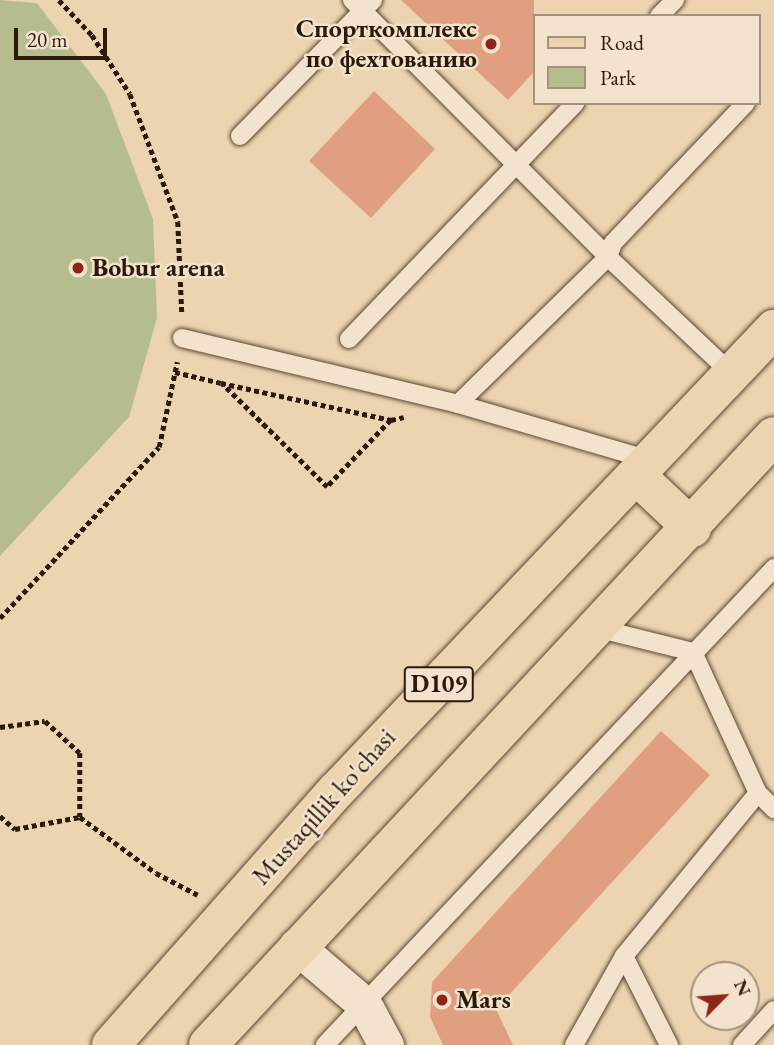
<!DOCTYPE html>
<html>
<head>
<meta charset="utf-8">
<style>
  body { margin:0 }
  #map { position:relative; width:774px; height:1045px; overflow:hidden; background:#ecd4b1; font-family:"EB Garamond",serif }
  div>[style] { position:absolute }
  .green>* { inset:0; background:#b5bd8e }
  .building>* { inset:0; background:#e09f81 }
  .path>* { height:4.5px; margin-top:-2.25px; transform-origin:0; background:repeating-linear-gradient(90deg,#2b1909 0 5px,transparent 0 8.5px) }
  .roads { filter:drop-shadow(0 0 2px #5b4833) drop-shadow(0 0 2px #5b4833) }
  .service>* { height:18px; margin:-9px; padding:0 9px; transform-origin:9px; border-radius:9px; background:#f3e3cc }
  .minor>* { height:35px; margin:-17.5px; padding:0 17.5px; transform-origin:17.5px; border-radius:17.5px; background:#f3e3cc }
  .primary>* { height:38px; margin:-19px; padding:0 19px; transform-origin:19px; border-radius:19px; background:#ecd4b1 }
  .dots>* { width:19px; height:19px; translate:-50% -50%; box-sizing:border-box; border:4px solid #f3e3cc; border-radius:50% }
  span { translate:-50% -50%; white-space:nowrap; text-align:center; line-height:1.15; -webkit-text-stroke:5px #f3e3cc; paint-order:stroke }
  .shield-label span { padding:2px 5px; background:#f3e3cc; border:2px solid; border-radius:5px; -webkit-text-stroke-width:0 }
  .shield-label { font-size:24px; color:#2b1909; font-weight:700 }
  .poi-label { font-size:26px; color:#2b1909; font-weight:700 }
  .right { translate:-100% -50%; text-align:right }
  .left { translate:0 -50%; text-align:left }
  .street-label { font-size:26px; color:#2b1909 }
  .legend { position:absolute; left:533px; top:14px; width:228px; height:91px; box-sizing:border-box; background:#f3e3cc; border:2px solid #a3927e; margin:0; padding:9px 12px; list-style:none; font-size:21px; color:#2b1909 }
  .legend li { display:flex; align-items:center; gap:14px; height:35px }
  .legend b { width:35px; border:2px solid #a3927e }
  .north { position:absolute; left:690px; top:961px; width:70px; height:70px; box-sizing:border-box; background:#f3e3cc; border:2px solid #a3927e; border-radius:50%; rotate:65deg; font-size:19px; font-weight:700; line-height:28px; text-align:center; color:#2b1909 }
  .north::after { content:''; display:block; margin:auto; width:24px; height:32px; background:#8f2418; clip-path:polygon(50% 0,100% 100%,50% 72%,0 100%) }
  .scale { position:absolute; left:14px; top:28px; width:93px; height:32px; box-sizing:border-box; border:4px solid #2b1909; border-top:0; padding-left:9px; font-size:21px; line-height:24px; white-space:nowrap; color:#2b1909; -webkit-text-stroke:5px #f3e3cc; paint-order:stroke }
</style>
</head>
<body>
<div id="map">
  <div class="green">
    <i style="clip-path:polygon(0 0,37px 3px,106px 94px,153px 219px,157px 318px,129px 417px,0 556px)"></i>
  </div>
  <div class="building">
    <i style="clip-path:polygon(401px 0,534px 0,534px 72px,508px 100px)"></i>
    <i style="clip-path:polygon(374px 91px,435px 149px,371px 218px,309px 161px)"></i>
    <i style="clip-path:polygon(661px 731px,710px 775px,496px 1009px,513px 1045px,443px 1045px,430px 1017px,432px 982px)"></i>
  </div>
  <div class="path">
    <i style="left:59px;top:0;width:48px;rotate:46.7deg"></i>
    <i style="left:92px;top:35px;width:70px;rotate:57.2deg"></i>
    <i style="left:130px;top:94px;width:137px;rotate:69.4deg"></i>
    <i style="left:178px;top:222px;width:93px;rotate:87.5deg"></i>
    <i style="left:175px;top:372px;width:47px;rotate:13.4deg"></i>
    <i style="left:391px;top:420px;width:93px;rotate:133.7deg"></i>
    <i style="left:327px;top:487px;width:148px;rotate:-135.5deg"></i>
    <i style="left:221px;top:383px;width:174px;rotate:12.3deg"></i>
    <i style="left:391px;top:420px;width:13px;rotate:-13deg"></i>
    <i style="left:0;top:618px;width:233px;rotate:-47.1deg"></i>
    <i style="left:159px;top:447px;width:87px;rotate:-78deg"></i>
    <i style="left:0;top:727px;width:45px;rotate:-7.6deg"></i>
    <i style="left:45px;top:721px;width:47px;rotate:42.4deg"></i>
    <i style="left:80px;top:753px;width:64px;rotate:90deg"></i>
    <i style="left:0;top:816px;width:20px;rotate:41deg"></i>
    <i style="left:15px;top:829px;width:66px;rotate:-10.5deg"></i>
    <i style="left:80px;top:817px;width:94px;rotate:36.4deg"></i>
    <i style="left:156px;top:873px;width:47px;rotate:27.6deg"></i>
  </div>
  <div class="roads">
    <div class="service">
      <i style="left:352px;top:0;width:363px;rotate:45.1deg"></i>
      <i style="left:608px;top:257px;width:210px;rotate:135.6deg"></i>
      <i style="left:659px;top:16px;width:23px;rotate:-45deg"></i>
      <i style="left:240px;top:136px;width:190px;rotate:-45.6deg"></i>
      <i style="left:182px;top:338px;width:284px;rotate:13.4deg"></i>
      <i style="left:458px;top:404px;width:200px;rotate:16.3deg"></i>
      <i style="left:349px;top:339px;width:327px;rotate:-46.2deg"></i>
      <i style="left:732px;top:374px;width:170px;rotate:-136.7deg"></i>
      <i style="left:608px;top:257px;width:15px;rotate:-70deg"></i>
      <i style="left:613px;top:243px;width:193px;rotate:-46.5deg"></i>
      <i style="left:596px;top:628px;width:100px;rotate:13.9deg"></i>
      <i style="left:693px;top:652px;width:155px;rotate:65.3deg"></i>
      <i style="left:758px;top:793px;width:23px;rotate:45deg"></i>
      <i style="left:624px;top:956px;width:100px;rotate:63.2deg"></i>
      <i style="left:325px;top:1045px;width:655px;rotate:-46.73deg"></i>
      <i style="left:574px;top:1045px;width:102px;rotate:-60.7deg"></i>
      <i style="left:624px;top:956px;width:211px;rotate:-50.6deg"></i>
      <i style="left:742px;top:1045px;width:47px;rotate:-47.6deg"></i>
    </div>
    <div class="minor">
      <i style="left:296px;top:946px;width:89px;rotate:40.5deg"></i>
      <i style="left:364px;top:1004px;width:47px;rotate:61.8deg"></i>
    </div>
    <div class="primary">
      <i style="left:637px;top:476px;width:76px;rotate:43.4deg"></i>
      <i style="left:111px;top:1045px;width:339px;rotate:-48.5deg"></i>
      <i style="left:336px;top:791px;width:637px;rotate:-46.53deg"></i>
      <i style="left:208px;top:1045px;width:831px;rotate:-47.1deg"></i>
    </div>
  </div>
  <div class="dots">
    <i style="left:491px;top:44px;background:#8f2418"></i>
    <i style="left:78px;top:268px;background:#8f2418"></i>
    <i style="left:442px;top:1000px;background:#8f2418"></i>
  </div>
  <div class="shield-label">
    <span style="left:439px;top:684px">D109</span>
  </div>
  <div class="poi-label">
    <span class="right" style="left:477px;top:44px">Спорткомплекс<br>по фехтованию</span>
    <span class="left" style="left:92px;top:268px">Bobur arena</span>
    <span class="left" style="left:456px;top:1000px">Mars</span>
  </div>
  <div class="street-label">
    <span style="left:324px;top:807px;rotate:-48deg">Mustaqillik ko'chasi</span>
  </div>
  <ul class="legend">
  <li><b style="height:9px;background:#ecd4b1"></b>Road</li>
  <li><b style="height:19px;background:#b5bd8e"></b>Park</li>
  </ul>
  <div class="north">N</div>
  <div class="scale">20 m</div>
</div>
</body>
</html>
